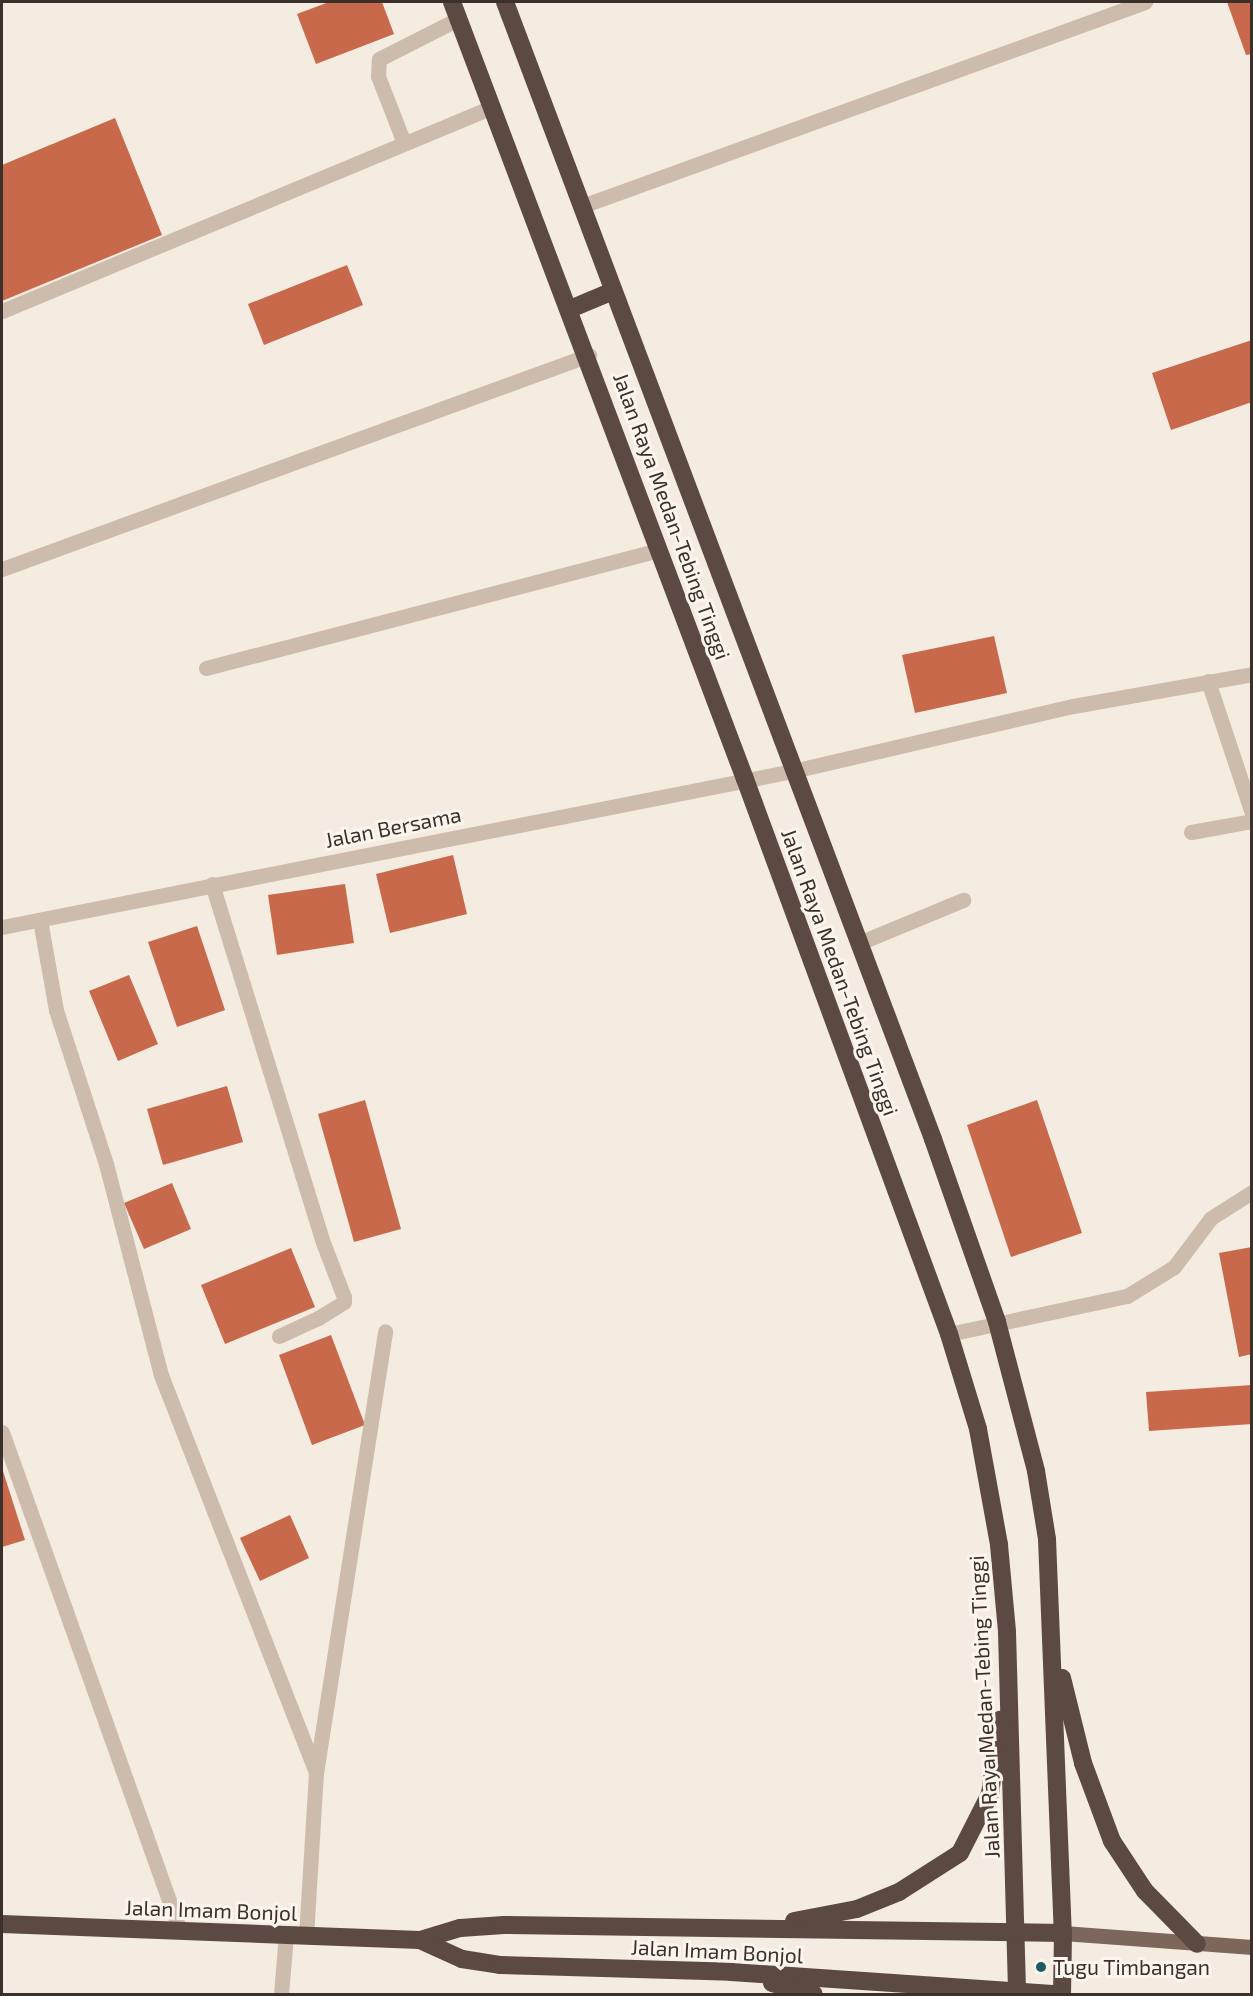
<!DOCTYPE html>
<html>
<head>
<meta charset="utf-8">
<style>
  body { margin:0 }
  #map { position:relative; width:1253px; height:1996px; overflow:hidden; background:#f4ebe1; font-family:"Exo 2",sans-serif }
  div>[style] { position:absolute }
  .building>* { inset:0; background:#c8694b }
  .minor>* { height:15px; margin:-7.5px; padding:0 7.5px; transform-origin:7.5px; border-radius:7.5px; background:#cdbbac }
  .major>* { height:15px; margin:-7.5px; padding:0 7.5px; transform-origin:7.5px; border-radius:7.5px; background:#7d675c }
  .highway>* { height:18px; margin:-9px; padding:0 9px; transform-origin:9px; border-radius:9px; background:#5c4a42 }
  .dots>* { width:16px; height:16px; translate:-50% -50%; box-sizing:border-box; border:3px solid #fbf5ee; border-radius:50% }
  span { translate:-50% -50%; white-space:nowrap; text-align:center; line-height:1.15; -webkit-text-stroke:6px #fbf5ee; paint-order:stroke }
  .street-label { font-size:21px; color:#3b302b }
  .poi-label { font-size:21px; color:#3b302b }
  .left { translate:0 -50%; text-align:left }
  .frame { position:absolute; inset:0; border:3px solid #3b302b; pointer-events:none }
</style>
</head>
<body>
<div id="map">
  <div class="building">
    <i style="clip-path:polygon(329px 2px,382px 2px,394px 34px,316px 64px,297px 14px)"></i>
    <i style="clip-path:polygon(1227px 2px,1252px 2px,1252px 54px,1246px 55px)"></i>
    <i style="clip-path:polygon(115px 118px,162px 235px,2px 301px,2px 165px)"></i>
    <i style="clip-path:polygon(347px 265px,363px 305px,264px 345px,248px 304px)"></i>
    <i style="clip-path:polygon(1252px 340px,1252px 402px,1171px 430px,1152px 373px)"></i>
    <i style="clip-path:polygon(994px 636px,1007px 693px,915px 713px,902px 655px)"></i>
    <i style="clip-path:polygon(453px 855px,467px 914px,390px 933px,376px 874px)"></i>
    <i style="clip-path:polygon(345px 884px,354px 943px,277px 955px,268px 895px)"></i>
    <i style="clip-path:polygon(197px 926px,225px 1010px,177px 1027px,148px 942px)"></i>
    <i style="clip-path:polygon(129px 975px,158px 1044px,118px 1061px,89px 991px)"></i>
    <i style="clip-path:polygon(227px 1086px,243px 1142px,163px 1165px,147px 1109px)"></i>
    <i style="clip-path:polygon(365px 1100px,401px 1229px,354px 1242px,318px 1114px)"></i>
    <i style="clip-path:polygon(1037px 1100px,1082px 1233px,1011px 1257px,967px 1125px)"></i>
    <i style="clip-path:polygon(172px 1183px,191px 1229px,144px 1249px,124px 1203px)"></i>
    <i style="clip-path:polygon(1252px 1247px,1252px 1354px,1239px 1357px,1219px 1253px)"></i>
    <i style="clip-path:polygon(291px 1248px,315px 1307px,225px 1344px,201px 1285px)"></i>
    <i style="clip-path:polygon(331px 1335px,365px 1425px,312px 1445px,279px 1355px)"></i>
    <i style="clip-path:polygon(1252px 1385px,1252px 1424px,1149px 1431px,1146px 1392px)"></i>
    <i style="clip-path:polygon(2px 1468px,25px 1540px,2px 1547px)"></i>
    <i style="clip-path:polygon(290px 1515px,309px 1558px,260px 1581px,240px 1538px)"></i>
  </div>
  <div class="minor">
    <i style="left:404px;top:143px;width:72px;rotate:-111.2deg"></i>
    <i style="left:378px;top:76px;width:17px;rotate:-87deg"></i>
    <i style="left:379px;top:59px;width:89px;rotate:-26.9deg"></i>
    <i style="left:582px;top:206px;width:599px;rotate:-19.92deg"></i>
    <i style="left:2px;top:311px;width:529px;rotate:-22.59deg"></i>
    <i style="left:2px;top:569px;width:625px;rotate:-20.03deg"></i>
    <i style="left:206px;top:668px;width:468px;rotate:-14.6deg"></i>
    <i style="left:1208px;top:681px;width:139px;rotate:71.6deg"></i>
    <i style="left:1191px;top:832px;width:62px;rotate:-10.2deg"></i>
    <i style="left:212px;top:884px;width:378px;rotate:72.8deg"></i>
    <i style="left:324px;top:1245px;width:56px;rotate:69deg"></i>
    <i style="left:344px;top:1297px;width:5px;rotate:90deg"></i>
    <i style="left:344px;top:1302px;width:31px;rotate:148deg"></i>
    <i style="left:318px;top:1318px;width:43px;rotate:155.2deg"></i>
    <i style="left:40px;top:920px;width:91px;rotate:79.9deg"></i>
    <i style="left:56px;top:1010px;width:162px;rotate:72deg"></i>
    <i style="left:106px;top:1164px;width:218px;rotate:75.4deg"></i>
    <i style="left:161px;top:1375px;width:427px;rotate:68.7deg"></i>
    <i style="left:2px;top:927px;width:806px;rotate:-11.16deg"></i>
    <i style="left:793px;top:771px;width:287px;rotate:-13.1deg"></i>
    <i style="left:1073px;top:706px;width:182px;rotate:-10.1deg"></i>
    <i style="left:859px;top:943px;width:113px;rotate:-22.5deg"></i>
    <i style="left:949px;top:1334px;width:182px;rotate:-12.1deg"></i>
    <i style="left:1127px;top:1296px;width:55px;rotate:-31.7deg"></i>
    <i style="left:1174px;top:1267px;width:61px;rotate:-52.9deg"></i>
    <i style="left:1211px;top:1218px;width:49px;rotate:-32.4deg"></i>
    <i style="left:2px;top:1432px;width:530px;rotate:70.37deg"></i>
    <i style="left:306px;top:1936px;width:163px;rotate:-86.5deg"></i>
    <i style="left:316px;top:1773px;width:447px;rotate:-81.1deg"></i>
    <i style="left:281px;top:1994px;width:59px;rotate:-85.2deg"></i>
  </div>
  <div class="major">
    <i style="left:1063px;top:1933px;width:190px;rotate:4.2deg"></i>
  </div>
  <div class="highway">
    <i style="left:452px;top:2px;width:830px;rotate:69.34deg"></i>
    <i style="left:745px;top:779px;width:591px;rotate:69.82deg"></i>
    <i style="left:949px;top:1334px;width:99px;rotate:73deg"></i>
    <i style="left:978px;top:1429px;width:118px;rotate:79.7deg"></i>
    <i style="left:999px;top:1545px;width:87px;rotate:84.7deg"></i>
    <i style="left:1007px;top:1632px;width:362px;rotate:88.4deg"></i>
    <i style="left:505px;top:2px;width:1215px;rotate:69.37deg"></i>
    <i style="left:933px;top:1139px;width:194px;rotate:70.7deg"></i>
    <i style="left:997px;top:1322px;width:154px;rotate:75.3deg"></i>
    <i style="left:1036px;top:1471px;width:69px;rotate:80.8deg"></i>
    <i style="left:1047px;top:1539px;width:394px;rotate:87.7deg"></i>
    <i style="left:1063px;top:1933px;width:61px;rotate:90.9deg"></i>
    <i style="left:570px;top:309px;width:47px;rotate:-22.7deg"></i>
    <i style="left:1062px;top:1678px;width:88px;rotate:76.1deg"></i>
    <i style="left:1083px;top:1763px;width:83px;rotate:69.6deg"></i>
    <i style="left:1112px;top:1841px;width:60px;rotate:56.6deg"></i>
    <i style="left:1145px;top:1891px;width:74px;rotate:45.5deg"></i>
    <i style="left:794px;top:1921px;width:64px;rotate:-10.8deg"></i>
    <i style="left:857px;top:1909px;width:45px;rotate:-22deg"></i>
    <i style="left:899px;top:1892px;width:72px;rotate:-32.6deg"></i>
    <i style="left:960px;top:1853px;width:66px;rotate:-63deg"></i>
    <i style="left:990px;top:1794px;width:75px;rotate:-82.3deg"></i>
    <i style="left:2px;top:1924px;width:418px;rotate:2.2deg"></i>
    <i style="left:420px;top:1940px;width:42px;rotate:-16.7deg"></i>
    <i style="left:460px;top:1928px;width:44px;rotate:-3.9deg"></i>
    <i style="left:504px;top:1925px;width:559px;rotate:0.82deg"></i>
    <i style="left:420px;top:1940px;width:46px;rotate:24.3deg"></i>
    <i style="left:462px;top:1959px;width:38px;rotate:9deg"></i>
    <i style="left:500px;top:1965px;width:231px;rotate:1.7deg"></i>
    <i style="left:731px;top:1972px;width:326px;rotate:3.9deg"></i>
    <i style="left:772px;top:1983px;width:43px;rotate:14.7deg"></i>
  </div>
  <div class="dots">
    <i style="left:1041px;top:1967px;background:#1f5a5e"></i>
  </div>
  <div class="street-label">
    <span style="left:672px;top:516px;rotate:70deg">Jalan Raya Medan-Tebing Tinggi</span>
    <span style="left:393px;top:827px;rotate:-11deg">Jalan Bersama</span>
    <span style="left:840px;top:972px;rotate:70deg">Jalan Raya Medan-Tebing Tinggi</span>
    <span style="left:984px;top:1707px;rotate:-93deg">Jalan Raya Medan-Tebing Tinggi</span>
    <span style="left:211px;top:1910px;rotate:2deg">Jalan Imam Bonjol</span>
    <span style="left:717px;top:1951px;rotate:3deg">Jalan Imam Bonjol</span>
  </div>
  <div class="poi-label">
    <span class="left" style="left:1053px;top:1967px">Tugu Timbangan</span>
  </div>
  <div class="frame"></div>
</div>
</body>
</html>
